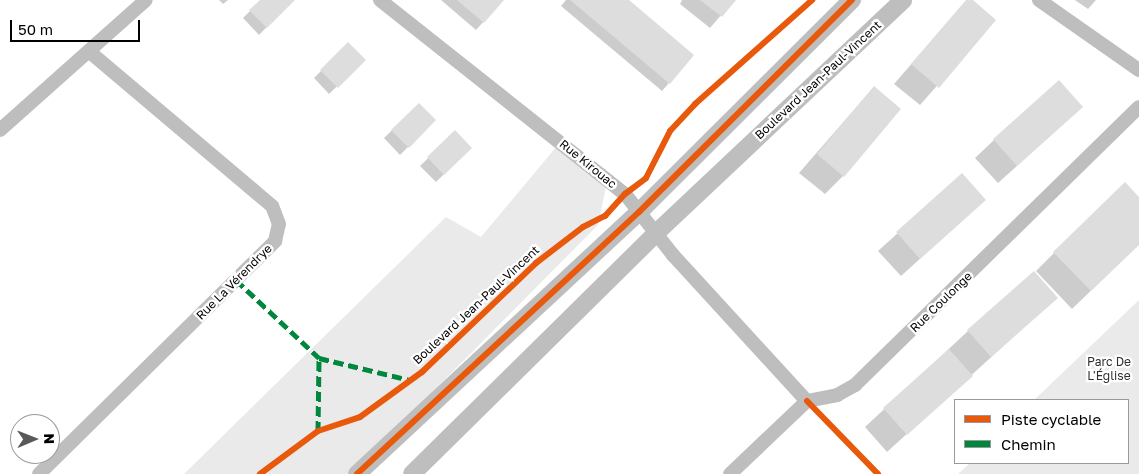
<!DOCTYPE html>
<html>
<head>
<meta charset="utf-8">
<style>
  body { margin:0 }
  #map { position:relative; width:1139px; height:474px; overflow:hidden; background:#fff; font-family:"Golos Text",sans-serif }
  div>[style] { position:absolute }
  .green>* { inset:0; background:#eaeaea }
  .shadow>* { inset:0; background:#0003 }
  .building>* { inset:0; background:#ddd }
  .minor>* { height:14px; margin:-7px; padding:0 7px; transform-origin:7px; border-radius:7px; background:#bebebe }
  .tertiary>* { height:18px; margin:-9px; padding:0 9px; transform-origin:9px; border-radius:9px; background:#bebebe }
  .quiet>* { height:5px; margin-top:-2.5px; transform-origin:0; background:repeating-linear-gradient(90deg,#00873e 0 10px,transparent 0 15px) }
  .cycleway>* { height:6px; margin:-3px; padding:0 3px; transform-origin:3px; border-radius:3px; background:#e8590c }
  span { translate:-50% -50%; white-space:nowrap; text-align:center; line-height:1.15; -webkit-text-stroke:4.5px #fff; paint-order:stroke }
  .street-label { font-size:12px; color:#000 }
  .park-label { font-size:12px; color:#303030 }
  .legend { position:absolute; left:954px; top:399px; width:175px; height:65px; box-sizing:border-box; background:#fff; border:1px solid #999; margin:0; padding:6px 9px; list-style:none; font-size:15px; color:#000 }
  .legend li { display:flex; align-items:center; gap:10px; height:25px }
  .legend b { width:25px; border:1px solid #999 }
  .north { position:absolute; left:10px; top:414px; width:50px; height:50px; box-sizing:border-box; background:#fff; border:1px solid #999; border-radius:50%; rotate:89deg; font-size:14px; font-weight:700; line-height:20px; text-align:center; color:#000 }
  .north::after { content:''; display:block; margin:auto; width:18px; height:22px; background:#595959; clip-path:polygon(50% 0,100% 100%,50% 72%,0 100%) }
  .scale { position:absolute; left:10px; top:20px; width:130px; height:22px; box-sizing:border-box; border:2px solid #000; border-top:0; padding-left:6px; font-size:15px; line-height:18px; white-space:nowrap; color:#000; -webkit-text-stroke:4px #fff; paint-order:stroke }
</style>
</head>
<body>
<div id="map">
  <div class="green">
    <i style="clip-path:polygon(557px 146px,606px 187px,598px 225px,351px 474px,184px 474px,446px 217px,481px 237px)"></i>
    <i style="clip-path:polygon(1139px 300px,1139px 474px,958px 474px,970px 463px,1128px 463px,1128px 400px,1034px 400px)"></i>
  </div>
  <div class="shadow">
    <i style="clip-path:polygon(219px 0,228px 0,223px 4px)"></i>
    <i style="clip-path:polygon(261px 0,293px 0,259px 35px,243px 18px)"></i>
    <i style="clip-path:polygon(441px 0,503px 0,476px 30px)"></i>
    <i style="clip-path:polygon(566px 0,627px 0,693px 55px,662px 91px,561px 6px)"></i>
    <i style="clip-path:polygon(682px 0,734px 0,710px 28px,680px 4px)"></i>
    <i style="clip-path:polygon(967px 0,995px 20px,920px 105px,894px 84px)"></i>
    <i style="clip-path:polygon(1075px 0,1096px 0,1088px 9px)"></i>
    <i style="clip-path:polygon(348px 44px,364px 60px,329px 94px,314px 78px)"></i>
    <i style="clip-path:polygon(874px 87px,843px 176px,825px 194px,799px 173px)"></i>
    <i style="clip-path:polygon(419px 104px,435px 120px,400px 155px,384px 138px)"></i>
    <i style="clip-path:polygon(1082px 107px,998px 183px,975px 158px,994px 140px)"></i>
    <i style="clip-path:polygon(455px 132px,471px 148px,436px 182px,420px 166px)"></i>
    <i style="clip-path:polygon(962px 175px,985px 200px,901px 276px,878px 251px)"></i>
    <i style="clip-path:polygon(1139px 199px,1139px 244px,1072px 309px,1036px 271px,1054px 253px)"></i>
    <i style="clip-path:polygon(1056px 298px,887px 452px,865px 427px,968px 331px)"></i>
  </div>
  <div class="building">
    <i style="clip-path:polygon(260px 0,295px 0,267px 28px,249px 10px)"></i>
    <i style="clip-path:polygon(457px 0,504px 0,484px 23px)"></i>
    <i style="clip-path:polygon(570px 0,629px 0,694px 55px,670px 84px)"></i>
    <i style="clip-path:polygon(700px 0,736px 0,722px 17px)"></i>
    <i style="clip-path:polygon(966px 0,973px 0,996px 20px,939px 88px,911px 64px)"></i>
    <i style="clip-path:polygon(348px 42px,366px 60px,338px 88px,320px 70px)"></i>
    <i style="clip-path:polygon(1059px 80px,1083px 107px,1017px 166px,993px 139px)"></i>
    <i style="clip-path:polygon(874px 86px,901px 109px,844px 177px,817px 154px)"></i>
    <i style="clip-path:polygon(419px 103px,436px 120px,409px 148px,391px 130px)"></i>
    <i style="clip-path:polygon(455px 130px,472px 148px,444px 175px,427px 157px)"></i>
    <i style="clip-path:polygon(962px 173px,986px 200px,920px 259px,896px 232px)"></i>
    <i style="clip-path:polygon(1125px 182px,1139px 197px,1139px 245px,1091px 291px,1053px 252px)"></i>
    <i style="clip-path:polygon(1034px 271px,1058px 298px,991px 357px,967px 330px)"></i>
    <i style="clip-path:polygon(949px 349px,973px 376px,907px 435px,883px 408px)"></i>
  </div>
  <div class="minor">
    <i style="left:380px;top:0;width:313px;rotate:38.4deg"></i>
    <i style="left:625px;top:194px;width:78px;rotate:51.8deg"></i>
    <i style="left:673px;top:255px;width:198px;rotate:47.5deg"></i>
    <i style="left:1039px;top:0;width:122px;rotate:35deg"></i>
    <i style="left:0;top:130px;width:195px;rotate:-41.7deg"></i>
    <i style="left:39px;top:474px;width:332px;rotate:-44.6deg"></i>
    <i style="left:275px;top:241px;width:17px;rotate:-77deg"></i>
    <i style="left:279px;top:224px;width:19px;rotate:-111deg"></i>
    <i style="left:272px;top:206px;width:238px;rotate:-139.8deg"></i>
    <i style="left:730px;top:474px;width:106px;rotate:-43.5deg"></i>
    <i style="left:807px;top:401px;width:31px;rotate:-11deg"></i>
    <i style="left:837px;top:395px;width:21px;rotate:-29deg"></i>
    <i style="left:855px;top:385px;width:397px;rotate:-44.4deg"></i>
  </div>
  <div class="tertiary">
    <i style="left:357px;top:474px;width:385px;rotate:-42.9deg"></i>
    <i style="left:639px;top:212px;width:301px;rotate:-44.9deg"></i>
    <i style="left:412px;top:474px;width:342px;rotate:-44.6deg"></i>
    <i style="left:655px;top:234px;width:341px;rotate:-43.3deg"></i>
  </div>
  <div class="quiet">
    <i style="left:236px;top:280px;width:114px;rotate:43.2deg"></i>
    <i style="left:319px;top:358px;width:94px;rotate:13.6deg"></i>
    <i style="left:318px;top:431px;width:73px;rotate:-89.2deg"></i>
  </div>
  <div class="cycleway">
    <i style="left:807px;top:401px;width:102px;rotate:45.8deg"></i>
    <i style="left:260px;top:474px;width:72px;rotate:-36.6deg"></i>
    <i style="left:318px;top:431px;width:44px;rotate:-18.4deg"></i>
    <i style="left:360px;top:417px;width:77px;rotate:-36deg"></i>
    <i style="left:422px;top:372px;width:158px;rotate:-43.7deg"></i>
    <i style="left:536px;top:263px;width:59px;rotate:-37.5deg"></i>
    <i style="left:583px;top:227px;width:25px;rotate:-27deg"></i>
    <i style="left:605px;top:216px;width:30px;rotate:-48deg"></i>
    <i style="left:625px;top:194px;width:26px;rotate:-37deg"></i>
    <i style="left:646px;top:178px;width:53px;rotate:-62.9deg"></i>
    <i style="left:670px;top:131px;width:37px;rotate:-47deg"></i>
    <i style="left:695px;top:104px;width:157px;rotate:-41.6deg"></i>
    <i style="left:357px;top:474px;width:385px;rotate:-42.9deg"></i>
    <i style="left:639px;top:212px;width:301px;rotate:-44.9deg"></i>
  </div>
  <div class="street-label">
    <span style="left:818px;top:80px;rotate:-43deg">Boulevard Jean-Paul-Vincent</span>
    <span style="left:588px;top:164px;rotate:39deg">Rue Kirouac</span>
    <span style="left:234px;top:282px;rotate:-45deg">Rue La Vérendrye</span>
    <span style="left:941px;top:302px;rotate:-44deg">Rue Coulonge</span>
    <span style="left:476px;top:305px;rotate:-43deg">Boulevard Jean-Paul-Vincent</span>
  </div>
  <div class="park-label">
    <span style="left:1109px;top:369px">Parc De<br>L'Église</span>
  </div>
  <ul class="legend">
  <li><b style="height:6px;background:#e8590c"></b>Piste cyclable</li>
  <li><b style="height:6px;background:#00873e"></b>Chemin</li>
  </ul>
  <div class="north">N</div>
  <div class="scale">50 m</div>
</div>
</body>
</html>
